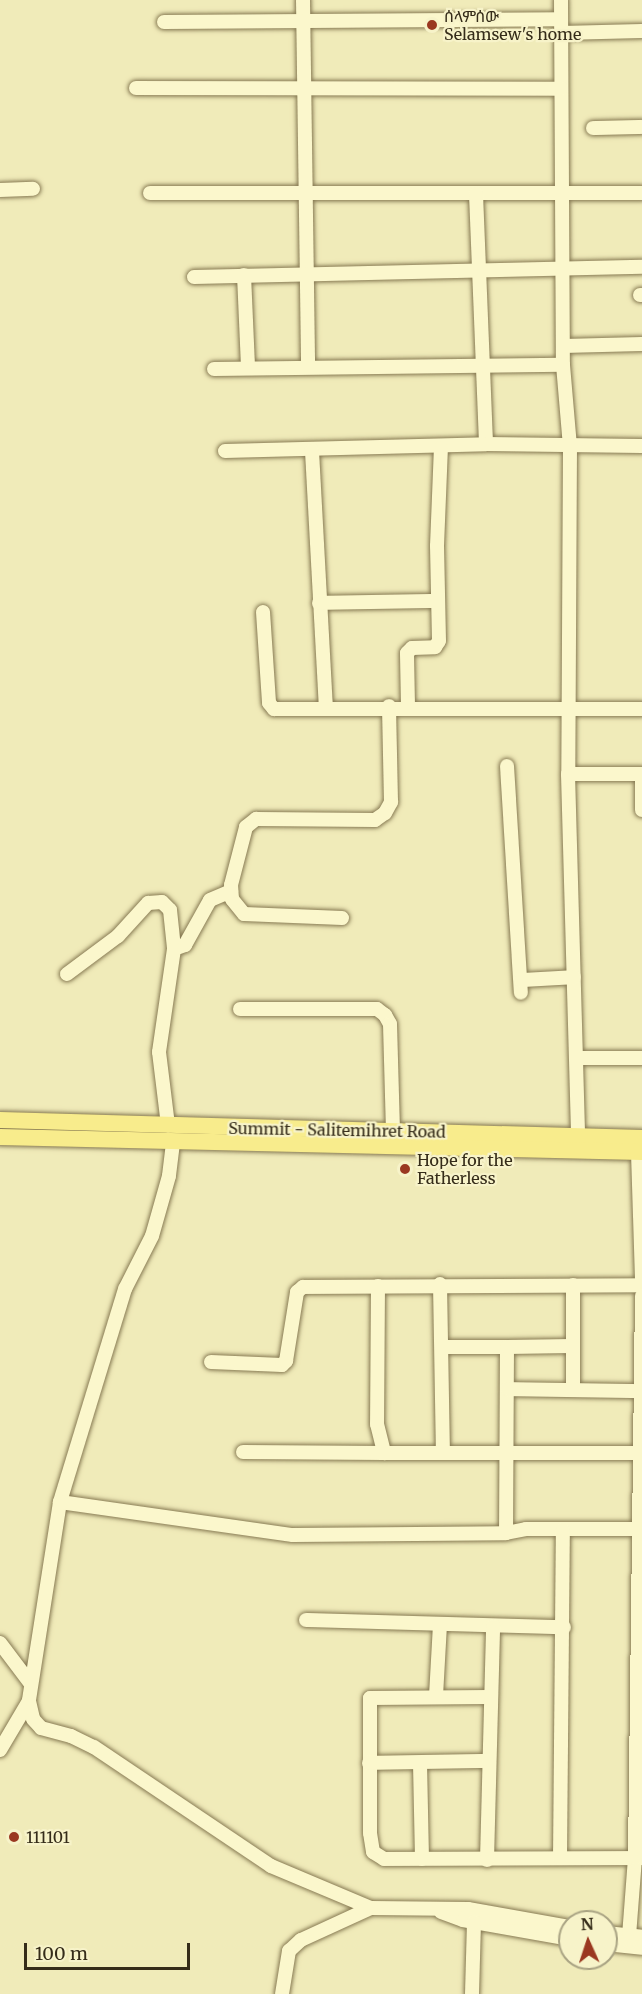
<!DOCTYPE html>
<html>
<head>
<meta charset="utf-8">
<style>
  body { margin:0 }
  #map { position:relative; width:642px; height:1994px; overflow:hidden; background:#f0ebb9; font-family:Merriweather,"Noto Sans Ethiopic",serif }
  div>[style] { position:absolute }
  .roads { filter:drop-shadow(0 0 2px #877a53) drop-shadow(0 0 2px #877a53) }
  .minor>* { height:14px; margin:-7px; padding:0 7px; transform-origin:7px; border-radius:7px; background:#fbf7cc }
  .major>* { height:16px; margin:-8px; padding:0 8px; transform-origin:8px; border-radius:8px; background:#f8ec8c }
  .dots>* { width:16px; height:16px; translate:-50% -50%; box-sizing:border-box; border:3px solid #f7f3c9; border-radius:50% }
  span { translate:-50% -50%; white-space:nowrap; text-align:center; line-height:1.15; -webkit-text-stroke:4.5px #f7f3c9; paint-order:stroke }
  .poi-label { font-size:16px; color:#352c19 }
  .left { translate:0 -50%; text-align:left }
  .street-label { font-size:16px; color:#352c19 }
  .north { position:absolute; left:558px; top:1910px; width:60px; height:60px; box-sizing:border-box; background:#f7f3c9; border:2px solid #a9a383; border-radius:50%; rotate:357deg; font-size:16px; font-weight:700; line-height:24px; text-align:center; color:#352c19 }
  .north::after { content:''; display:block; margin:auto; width:21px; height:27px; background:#9a3820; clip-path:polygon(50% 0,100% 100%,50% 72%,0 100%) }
  .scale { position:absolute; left:24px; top:1943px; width:166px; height:27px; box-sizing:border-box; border:3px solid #352c19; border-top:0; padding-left:8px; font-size:18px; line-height:21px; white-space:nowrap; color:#352c19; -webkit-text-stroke:4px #f7f3c9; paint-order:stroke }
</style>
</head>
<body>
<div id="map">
  <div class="roads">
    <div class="minor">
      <i style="left:303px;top:0;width:366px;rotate:89.2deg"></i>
      <i style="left:561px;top:0;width:365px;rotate:89.7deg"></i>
      <i style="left:563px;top:365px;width:81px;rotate:85.1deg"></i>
      <i style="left:570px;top:446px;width:328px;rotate:90.3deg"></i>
      <i style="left:568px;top:774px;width:362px;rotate:88.4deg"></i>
      <i style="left:164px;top:22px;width:397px;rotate:-0.4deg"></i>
      <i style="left:561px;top:33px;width:81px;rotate:-1.4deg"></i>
      <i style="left:136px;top:88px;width:425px;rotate:0.1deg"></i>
      <i style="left:593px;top:128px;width:49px;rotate:-1.2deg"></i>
      <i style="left:0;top:190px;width:33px;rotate:-2deg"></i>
      <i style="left:150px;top:193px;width:492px"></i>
      <i style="left:476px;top:194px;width:250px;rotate:87.7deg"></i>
      <i style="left:244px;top:275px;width:91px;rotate:87.5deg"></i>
      <i style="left:194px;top:277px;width:448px;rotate:-1.3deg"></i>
      <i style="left:640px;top:295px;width:2px"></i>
      <i style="left:563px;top:346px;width:79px;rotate:-1.5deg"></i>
      <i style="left:214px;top:369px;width:349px;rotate:-0.7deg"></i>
      <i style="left:225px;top:451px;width:261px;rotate:-1.5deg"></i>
      <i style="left:486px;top:444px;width:156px;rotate:0.7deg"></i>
      <i style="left:312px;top:451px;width:257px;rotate:86.9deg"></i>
      <i style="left:319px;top:603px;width:119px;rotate:-1deg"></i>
      <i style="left:263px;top:612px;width:91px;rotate:86.2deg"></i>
      <i style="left:269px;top:703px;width:8px;rotate:50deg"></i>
      <i style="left:274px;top:709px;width:368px"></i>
      <i style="left:408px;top:706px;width:53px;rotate:-91.1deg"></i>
      <i style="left:407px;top:653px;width:7px;rotate:-45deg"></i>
      <i style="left:412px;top:648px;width:23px;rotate:-2deg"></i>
      <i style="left:435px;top:647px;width:7px;rotate:-56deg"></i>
      <i style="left:439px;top:641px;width:95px;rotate:-91.2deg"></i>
      <i style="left:437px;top:546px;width:98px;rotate:-87.7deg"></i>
      <i style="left:507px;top:766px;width:227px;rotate:86.5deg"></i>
      <i style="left:568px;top:774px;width:74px"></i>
      <i style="left:642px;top:774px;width:36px;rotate:90deg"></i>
      <i style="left:342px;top:918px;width:98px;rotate:-177.7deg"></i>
      <i style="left:244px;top:914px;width:19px;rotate:-129deg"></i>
      <i style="left:232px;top:899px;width:14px;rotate:-94deg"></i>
      <i style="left:231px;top:885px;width:60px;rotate:-75.5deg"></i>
      <i style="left:246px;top:827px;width:13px;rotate:-39deg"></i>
      <i style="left:256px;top:819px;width:119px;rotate:0.5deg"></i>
      <i style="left:375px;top:820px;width:12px;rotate:-35deg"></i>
      <i style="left:385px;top:813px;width:13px;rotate:-61deg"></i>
      <i style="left:391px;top:802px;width:96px;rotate:-91.2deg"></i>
      <i style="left:174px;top:949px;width:12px;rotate:-20deg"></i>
      <i style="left:185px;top:945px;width:51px;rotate:-60.9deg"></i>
      <i style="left:210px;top:900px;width:23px;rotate:-23deg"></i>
      <i style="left:67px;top:974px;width:64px;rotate:-36.7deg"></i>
      <i style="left:118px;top:936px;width:45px;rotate:-47.7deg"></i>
      <i style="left:148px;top:903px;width:14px;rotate:-4deg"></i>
      <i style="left:162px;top:902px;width:11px;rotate:45deg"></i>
      <i style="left:170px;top:910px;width:39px;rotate:84deg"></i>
      <i style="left:174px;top:949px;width:104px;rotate:98.3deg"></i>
      <i style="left:159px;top:1052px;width:74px;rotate:83deg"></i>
      <i style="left:521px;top:980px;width:53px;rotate:-3.2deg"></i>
      <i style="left:240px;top:1009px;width:137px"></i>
      <i style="left:377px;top:1009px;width:10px;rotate:37deg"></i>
      <i style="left:385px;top:1015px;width:10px;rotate:61deg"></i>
      <i style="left:390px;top:1024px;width:107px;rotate:88.4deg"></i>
      <i style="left:577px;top:1058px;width:65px"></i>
      <i style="left:173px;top:1143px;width:33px;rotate:97deg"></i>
      <i style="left:169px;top:1176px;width:62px;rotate:105.8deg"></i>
      <i style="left:152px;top:1236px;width:59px;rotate:117deg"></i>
      <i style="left:125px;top:1289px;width:223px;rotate:107deg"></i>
      <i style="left:60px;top:1502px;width:201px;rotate:98.9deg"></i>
      <i style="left:29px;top:1701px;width:18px;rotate:77deg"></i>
      <i style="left:33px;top:1719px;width:12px;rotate:48deg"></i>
      <i style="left:41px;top:1728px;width:31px;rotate:15deg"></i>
      <i style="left:71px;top:1736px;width:25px;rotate:26deg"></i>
      <i style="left:94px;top:1747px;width:213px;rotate:33.9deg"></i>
      <i style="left:271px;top:1866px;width:108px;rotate:22.8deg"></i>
      <i style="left:638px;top:1152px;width:127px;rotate:88.2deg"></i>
      <i style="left:440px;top:1284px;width:169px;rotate:89deg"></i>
      <i style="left:378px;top:1286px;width:138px;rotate:90.4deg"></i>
      <i style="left:377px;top:1424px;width:30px;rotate:76deg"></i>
      <i style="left:384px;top:1453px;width:254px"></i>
      <i style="left:443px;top:1347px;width:64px"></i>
      <i style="left:507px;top:1347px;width:186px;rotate:90.3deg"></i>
      <i style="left:506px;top:1533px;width:20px;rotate:-11deg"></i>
      <i style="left:526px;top:1529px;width:116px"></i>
      <i style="left:507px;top:1347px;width:65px;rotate:-0.9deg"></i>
      <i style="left:211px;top:1362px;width:71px;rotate:2.4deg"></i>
      <i style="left:282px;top:1365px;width:6px;rotate:-45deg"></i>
      <i style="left:286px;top:1361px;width:70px;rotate:-80.9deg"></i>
      <i style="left:297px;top:1292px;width:8px;rotate:-40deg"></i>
      <i style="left:303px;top:1287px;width:339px;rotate:-0.3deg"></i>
      <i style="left:508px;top:1389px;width:132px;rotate:0.9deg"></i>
      <i style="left:573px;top:1390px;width:105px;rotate:-90deg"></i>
      <i style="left:243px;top:1452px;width:141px;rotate:0.4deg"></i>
      <i style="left:60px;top:1502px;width:235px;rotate:8.1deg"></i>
      <i style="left:293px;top:1535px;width:213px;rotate:-0.5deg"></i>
      <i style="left:306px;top:1620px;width:258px;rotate:1.6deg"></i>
      <i style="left:0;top:1643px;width:51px;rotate:52.9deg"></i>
      <i style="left:436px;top:1696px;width:71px;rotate:-86.8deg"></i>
      <i style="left:489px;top:1697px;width:119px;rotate:179.5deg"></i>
      <i style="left:370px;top:1698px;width:135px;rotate:90deg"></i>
      <i style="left:370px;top:1833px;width:19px;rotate:81deg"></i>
      <i style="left:373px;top:1852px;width:13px;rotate:32deg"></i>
      <i style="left:384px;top:1859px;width:258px;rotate:-0.2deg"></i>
      <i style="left:0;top:1750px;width:57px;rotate:-59.4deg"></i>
      <i style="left:369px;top:1763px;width:119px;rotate:-1deg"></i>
      <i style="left:420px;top:1763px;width:96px;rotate:88.8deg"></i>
      <i style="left:560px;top:1858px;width:328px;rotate:-89.5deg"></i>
      <i style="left:487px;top:1860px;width:234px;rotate:-88.5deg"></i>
      <i style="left:441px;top:1912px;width:23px;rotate:20deg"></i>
      <i style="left:463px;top:1920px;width:109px;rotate:10.1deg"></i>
      <i style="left:606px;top:1933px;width:36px;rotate:6deg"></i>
      <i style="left:629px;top:1936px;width:78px;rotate:-85.6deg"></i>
      <i style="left:635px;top:1858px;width:562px;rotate:-89.29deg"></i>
      <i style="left:606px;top:1944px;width:36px;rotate:6deg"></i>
      <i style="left:282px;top:1994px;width:44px;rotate:-80.8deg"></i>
      <i style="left:289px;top:1951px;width:16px;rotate:-43deg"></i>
      <i style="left:301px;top:1940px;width:77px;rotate:-24.6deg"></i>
      <i style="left:371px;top:1908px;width:97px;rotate:0.6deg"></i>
      <i style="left:468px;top:1909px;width:104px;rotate:10deg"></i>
      <i style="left:472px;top:1994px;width:72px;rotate:-88.4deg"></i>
    </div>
    <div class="major">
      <i style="left:0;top:1120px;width:642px;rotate:1.61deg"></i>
      <i style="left:0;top:1137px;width:642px;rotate:1.34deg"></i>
    </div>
  </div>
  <div class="dots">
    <i style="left:432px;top:25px;background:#9a3820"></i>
    <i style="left:405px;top:1169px;background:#9a3820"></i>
    <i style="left:14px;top:1837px;background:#9a3820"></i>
  </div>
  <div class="poi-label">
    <span class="left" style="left:444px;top:25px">ሰላምሰው<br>Selamsew's home</span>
    <span class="left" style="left:417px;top:1169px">Hope for the<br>Fatherless</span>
    <span class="left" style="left:26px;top:1837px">111101</span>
  </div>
  <div class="street-label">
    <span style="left:337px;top:1130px;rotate:1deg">Summit - Salitemihret Road</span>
  </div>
  <div class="north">N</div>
  <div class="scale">100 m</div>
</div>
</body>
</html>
